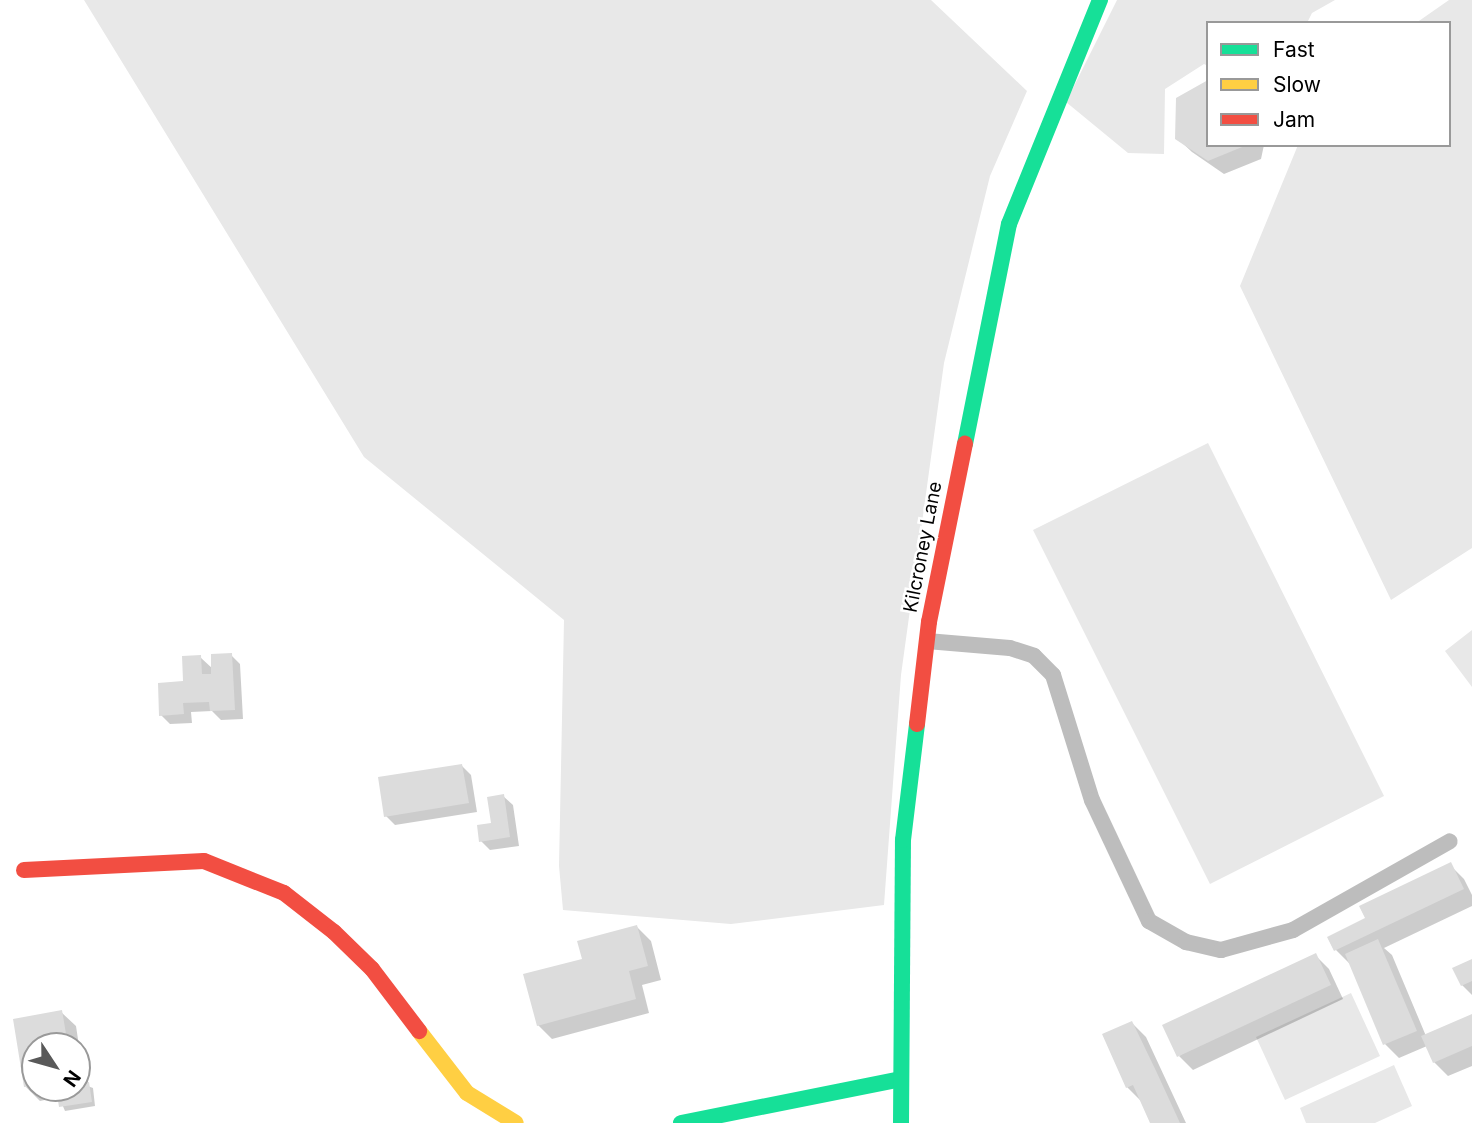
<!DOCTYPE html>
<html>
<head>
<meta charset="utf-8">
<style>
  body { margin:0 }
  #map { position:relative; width:1472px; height:1123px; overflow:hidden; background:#fff; font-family:Inter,sans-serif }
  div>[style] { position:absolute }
  .green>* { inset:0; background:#e8e8e8 }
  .shadow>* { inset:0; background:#0003 }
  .building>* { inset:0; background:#dcdcdc }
  .lane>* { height:16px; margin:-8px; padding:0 8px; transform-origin:8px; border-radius:8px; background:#bdbdbd }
  .fast>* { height:16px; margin:-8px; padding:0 8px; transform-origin:8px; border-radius:8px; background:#16e098 }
  .slow>* { height:16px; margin:-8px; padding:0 8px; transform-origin:8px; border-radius:8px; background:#ffcf43 }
  .jam>* { height:16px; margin:-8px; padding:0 8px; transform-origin:8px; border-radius:8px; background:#f24e42 }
  span { translate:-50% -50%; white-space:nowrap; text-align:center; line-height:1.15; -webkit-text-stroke:5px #fff; paint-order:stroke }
  .street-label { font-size:19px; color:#000 }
  .legend { position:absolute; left:1206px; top:21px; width:245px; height:126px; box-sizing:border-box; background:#fff; border:2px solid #999; margin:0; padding:9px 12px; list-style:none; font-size:21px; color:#000 }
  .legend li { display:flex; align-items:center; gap:14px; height:35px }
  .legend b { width:35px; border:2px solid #999 }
  .north { position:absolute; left:21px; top:1032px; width:70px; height:70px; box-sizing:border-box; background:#fff; border:2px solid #999; border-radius:50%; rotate:126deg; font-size:19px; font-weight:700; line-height:28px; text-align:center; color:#000 }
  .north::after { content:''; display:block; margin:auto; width:24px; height:32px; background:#595959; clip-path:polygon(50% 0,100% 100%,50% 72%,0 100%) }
</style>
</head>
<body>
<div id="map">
  <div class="green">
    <i style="clip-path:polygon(84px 0,931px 0,1027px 91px,990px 176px,944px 363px,901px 675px,884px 905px,731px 924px,563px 910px,559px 866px,564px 620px,364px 457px)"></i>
    <i style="clip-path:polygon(1117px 0,1335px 0,1312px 13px,1307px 23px,1208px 23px,1208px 66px,1204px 64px,1165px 89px,1164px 154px,1128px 153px,1066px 102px)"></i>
    <i style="clip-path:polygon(1449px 0,1472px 0,1472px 548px,1391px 600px,1240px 286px,1298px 145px,1449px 145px,1449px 23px,1416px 23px)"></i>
    <i style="clip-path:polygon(1208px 443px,1384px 796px,1210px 884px,1033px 530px)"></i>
    <i style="clip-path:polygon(1472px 630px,1472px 687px,1445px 651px)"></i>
    <i style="clip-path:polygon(1351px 993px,1380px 1056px,1285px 1100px,1256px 1037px)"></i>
    <i style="clip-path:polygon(1394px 1065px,1412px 1106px,1375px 1123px,1306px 1123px,1300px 1108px)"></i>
  </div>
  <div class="shadow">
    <i style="clip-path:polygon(1177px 138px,1208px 145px,1264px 145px,1261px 159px,1224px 174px,1192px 152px)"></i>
    <i style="clip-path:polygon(231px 655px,240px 664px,243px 719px,221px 720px,212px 711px,191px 712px,192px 723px,170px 724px,161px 715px,200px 657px,213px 669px)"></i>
    <i style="clip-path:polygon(462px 766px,471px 775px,477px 812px,395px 825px,386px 816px)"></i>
    <i style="clip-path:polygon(503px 796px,513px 805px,519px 846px,490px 850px,481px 841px,493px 825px)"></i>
    <i style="clip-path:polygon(1450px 865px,1464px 879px,1472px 895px,1472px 906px,1384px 948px,1392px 955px,1426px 1036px,1472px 1016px,1472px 1066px,1448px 1076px,1434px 1062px,1427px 1046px,1399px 1058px,1385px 1044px,1350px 964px,1336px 950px,1329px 937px,1367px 919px)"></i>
    <i style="clip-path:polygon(637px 927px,651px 941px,661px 980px,642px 985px,649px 1013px,552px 1039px,538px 1025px)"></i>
    <i style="clip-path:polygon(1315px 955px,1329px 969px,1343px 999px,1193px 1070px,1179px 1056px)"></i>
    <i style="clip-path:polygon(1472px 961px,1472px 995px,1462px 985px)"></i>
    <i style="clip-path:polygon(evenodd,61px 1012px,76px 1026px,85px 1085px,93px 1088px,95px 1106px,65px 1111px,59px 1097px,40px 1101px,26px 1087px,15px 1020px,61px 1012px,35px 1046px,77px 1046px,77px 1088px,35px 1088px,35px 1046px)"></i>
    <i style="clip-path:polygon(1132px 1023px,1146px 1037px,1186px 1123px,1152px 1123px,1141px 1101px,1127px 1087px)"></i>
  </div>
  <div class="building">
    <i style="clip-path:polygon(1208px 80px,1208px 145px,1247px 145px,1208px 161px,1175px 139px,1176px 98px)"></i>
    <i style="clip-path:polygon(232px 653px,235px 710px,210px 711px,209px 702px,183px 703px,184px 714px,159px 716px,158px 683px,183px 681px,182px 656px,201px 655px,202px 674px,211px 674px,211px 654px)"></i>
    <i style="clip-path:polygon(462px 764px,469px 803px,384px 817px,378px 777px)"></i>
    <i style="clip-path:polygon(504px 794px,510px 837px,479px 842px,477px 825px,491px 823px,487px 797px)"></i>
    <i style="clip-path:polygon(1451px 862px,1464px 889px,1334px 951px,1327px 937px,1365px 918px,1359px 906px)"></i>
    <i style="clip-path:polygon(637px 925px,648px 966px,629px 971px,636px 999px,537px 1026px,523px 974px,582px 959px,577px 941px)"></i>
    <i style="clip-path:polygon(1378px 939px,1417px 1031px,1383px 1045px,1345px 954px)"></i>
    <i style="clip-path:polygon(1316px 953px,1331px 985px,1177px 1057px,1162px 1025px)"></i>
    <i style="clip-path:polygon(1472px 959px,1472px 981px,1461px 986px,1452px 968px)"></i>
    <i style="clip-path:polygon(62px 1010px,68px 1046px,35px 1046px,35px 1086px,24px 1087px,13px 1019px)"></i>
    <i style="clip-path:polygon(1472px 1014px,1472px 1046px,1433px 1063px,1421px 1036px)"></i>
    <i style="clip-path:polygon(1132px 1021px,1157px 1073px,1180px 1123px,1150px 1123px,1133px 1085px,1126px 1088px,1102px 1034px)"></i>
    <i style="clip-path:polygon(89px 1082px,92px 1102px,59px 1107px,56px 1088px,77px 1088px,77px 1084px)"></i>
  </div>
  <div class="lane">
    <i style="left:927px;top:641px;width:83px;rotate:4.8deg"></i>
    <i style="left:1010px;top:648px;width:25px;rotate:18deg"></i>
    <i style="left:1034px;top:656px;width:27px;rotate:45deg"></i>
    <i style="left:1053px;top:675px;width:131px;rotate:72.7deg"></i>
    <i style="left:1092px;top:800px;width:134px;rotate:64.8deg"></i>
    <i style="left:1149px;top:921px;width:43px;rotate:29.6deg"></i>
    <i style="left:1186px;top:942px;width:36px;rotate:13deg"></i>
    <i style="left:1221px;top:950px;width:75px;rotate:-15.5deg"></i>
    <i style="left:1293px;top:930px;width:180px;rotate:-29.5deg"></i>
  </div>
  <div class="fast">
    <i style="left:965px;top:444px;width:224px;rotate:-78.7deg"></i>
    <i style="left:1009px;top:224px;width:242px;rotate:-67.9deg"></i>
    <i style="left:681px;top:1123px;width:224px;rotate:-11.3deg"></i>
    <i style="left:901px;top:1123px;width:283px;rotate:-89.6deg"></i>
    <i style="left:903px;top:840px;width:117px;rotate:-83.1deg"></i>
  </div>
  <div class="slow">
    <i style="left:419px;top:1031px;width:78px;rotate:52.3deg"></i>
    <i style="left:467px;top:1093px;width:57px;rotate:31.5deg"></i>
  </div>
  <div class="jam">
    <i style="left:917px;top:724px;width:103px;rotate:-83.3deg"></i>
    <i style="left:929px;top:622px;width:182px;rotate:-78.6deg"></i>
    <i style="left:24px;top:870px;width:180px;rotate:-2.9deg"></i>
    <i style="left:204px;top:861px;width:86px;rotate:21.8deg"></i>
    <i style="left:284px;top:893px;width:63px;rotate:38deg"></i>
    <i style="left:334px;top:932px;width:53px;rotate:44.2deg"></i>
    <i style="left:372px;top:969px;width:78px;rotate:52.8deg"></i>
  </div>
  <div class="street-label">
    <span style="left:923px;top:547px;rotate:-79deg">Kilcroney Lane</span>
  </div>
  <ul class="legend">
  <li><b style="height:9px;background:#16e098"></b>Fast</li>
  <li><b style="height:9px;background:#ffcf43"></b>Slow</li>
  <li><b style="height:9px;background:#f24e42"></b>Jam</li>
  </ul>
  <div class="north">N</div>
</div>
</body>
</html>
